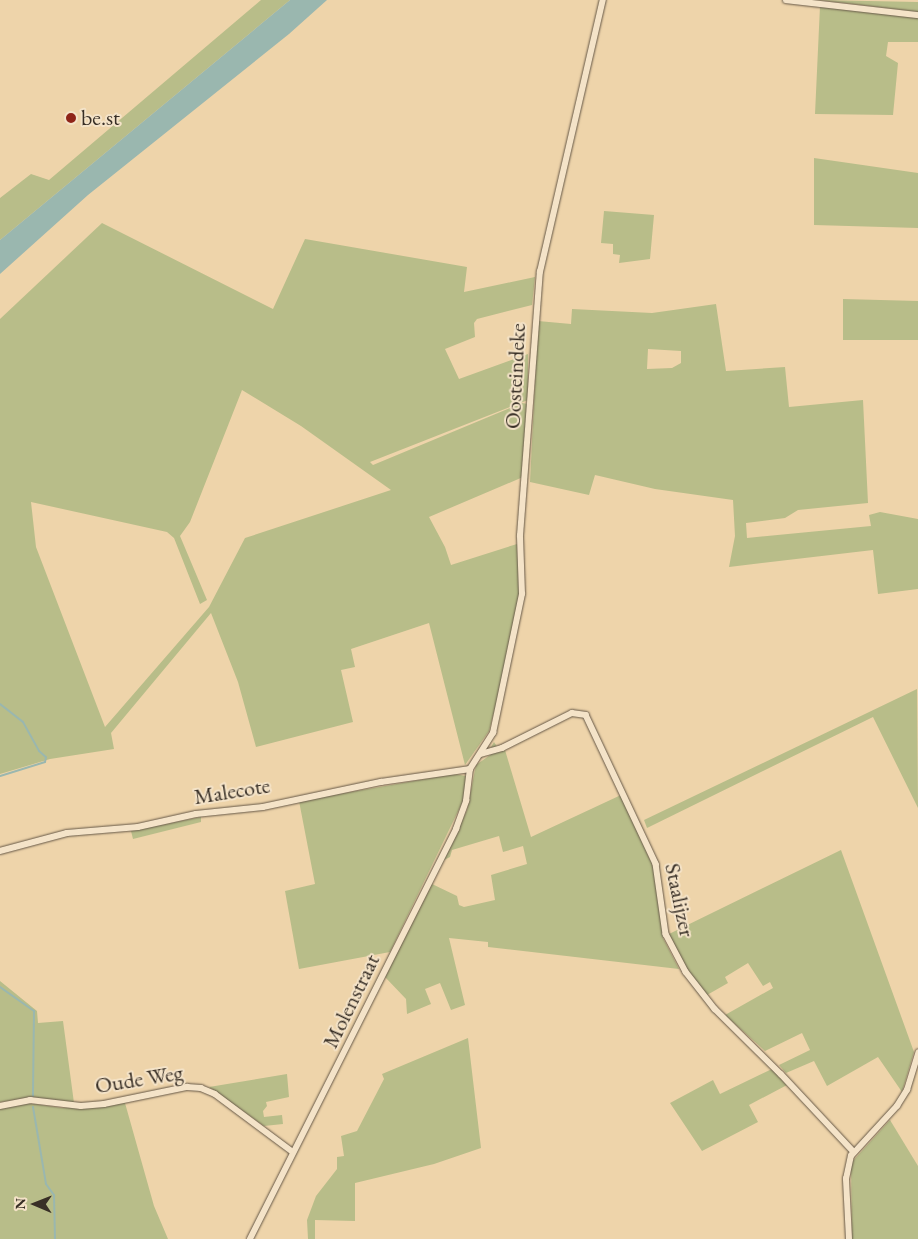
<!DOCTYPE html>
<html>
<head>
<meta charset="utf-8">
<style>
  body { margin:0 }
  #map { position:relative; width:918px; height:1239px; overflow:hidden; background:#eed4aa; font-family:"EB Garamond",serif }
  div>[style] { position:absolute }
  .green>* { inset:0; background:#b8bd89 }
  .water>* { inset:0; background:#9ab7af }
  .stream>* { height:2px; margin:-1px; padding:0 1px; transform-origin:1px; border-radius:1px; background:#9ab7af }
  .roads { filter:drop-shadow(0 0 1px #665847) drop-shadow(0 0 1px #665847) }
  .minor>* { height:5.5px; margin:-2.75px; padding:0 2.75px; transform-origin:2.75px; border-radius:2.75px; background:#f4e3c8 }
  .dots>* { width:14px; height:14px; translate:-50% -50%; box-sizing:border-box; border:2px solid #f4e3c8; border-radius:50% }
  span { translate:-50% -50%; white-space:nowrap; text-align:center; line-height:1.15; -webkit-text-stroke:4px #f4e3c8; paint-order:stroke }
  .poi-label { font-size:22px; color:#382f26 }
  .left { translate:0 -50%; text-align:left }
  .street-label { font-size:22px; color:#382f26 }
  .north { position:absolute; left:10px; top:1179px; width:50px; height:50px; -webkit-text-stroke:4px #f4e3c8; paint-order:stroke; rotate:271deg; font-size:14px; font-weight:700; line-height:20px; text-align:center; color:#382f26 }
  .north::after { content:''; display:block; margin:auto; width:18px; height:22px; background:#382f26; clip-path:polygon(50% 0,100% 100%,50% 72%,0 100%) }
</style>
</head>
<body>
<div id="map">
  <div class="green">
    <i style="clip-path:polygon(261px 0,290px 0,0 240px,0 198px,31px 174px,49px 180px)"></i>
    <i style="clip-path:polygon(818px 0,918px 2px,918px 12px,845px 3px)"></i>
    <i style="clip-path:polygon(820px 6px,918px 18px,918px 42px,888px 42px,886px 56px,898px 63px,893px 115px,815px 114px)"></i>
    <i style="clip-path:polygon(814px 158px,918px 173px,918px 228px,814px 225px)"></i>
    <i style="clip-path:polygon(604px 211px,654px 215px,650px 259px,619px 263px,620px 255px,613px 254px,613px 244px,601px 243px)"></i>
    <i style="clip-path:polygon(evenodd,102px 223px,273px 309px,305px 239px,467px 267px,464px 292px,535px 277px,532px 305px,477px 319px,474px 323px,475px 337px,445px 349px,459px 379px,528px 354px,528px 400px,370px 462px,373px 465px,522px 403px,528px 404px,523px 477px,429px 517px,445px 547px,451px 565px,517px 544px,520px 591px,498px 697px,489px 731px,465px 765px,429px 623px,351px 649px,355px 667px,341px 670px,353px 722px,256px 747px,238px 682px,211px 613px,111px 733px,114px 749px,50px 759px,0 774px,0 319px,102px 223px,242px 390px,301px 426px,391px 490px,245px 538px,209px 607px,105px 727px,36px 547px,31px 502px,167px 532px,174px 538px,200px 604px,207px 600px,180px 536px,190px 522px,242px 390px)"></i>
    <i style="clip-path:polygon(843px 299px,918px 301px,918px 340px,843px 340px)"></i>
    <i style="clip-path:polygon(evenodd,716px 304px,726px 371px,785px 367px,789px 407px,863px 400px,868px 503px,798px 510px,785px 518px,746px 523px,747px 538px,871px 526px,869px 515px,880px 512px,918px 519px,918px 589px,878px 594px,873px 550px,729px 567px,735px 536px,733px 500px,655px 489px,595px 475px,589px 495px,530px 482px,538px 321px,571px 324px,572px 309px,652px 313px,716px 304px,648px 349px,681px 351px,681px 363px,672px 368px,647px 369px,648px 349px)"></i>
    <i style="clip-path:polygon(917px 689px,918px 808px,873px 717px,647px 828px,644px 820px)"></i>
    <i style="clip-path:polygon(494px 742px,500px 751px,505px 750px,531px 837px,621px 795px,656px 873px,663px 938px,679px 969px,488px 947px,488px 942px,449px 938px,465px 1005px,451px 1010px,440px 983px,425px 989px,431px 1004px,407px 1014px,406px 999px,385px 977px,432px 884px,457px 896px,459px 905px,464px 907px,495px 900px,491px 875px,527px 864px,523px 846px,503px 852px,499px 836px,452px 850px,450px 857px,444px 860px,467px 810px,476px 765px,493px 753px,491px 747px)"></i>
    <i style="clip-path:polygon(454px 774px,466px 776px,464px 799px,390px 952px,299px 969px,285px 891px,315px 884px,299px 801px)"></i>
    <i style="clip-path:polygon(201px 817px,201px 822px,133px 839px,131px 831px)"></i>
    <i style="clip-path:polygon(841px 850px,914px 1052px,902px 1092px,878px 1057px,827px 1086px,814px 1061px,786px 1073px,779px 1065px,810px 1050px,802px 1033px,765px 1051px,725px 1015px,773px 988px,770px 982px,763px 986px,748px 963px,725px 977px,728px 983px,707px 995px,686px 968px,669px 934px)"></i>
    <i style="clip-path:polygon(0 981px,37px 1011px,38px 1023px,63px 1021px,74px 1103px,31px 1098px,0 1102px)"></i>
    <i style="clip-path:polygon(468px 1038px,481px 1148px,434px 1164px,355px 1183px,355px 1221px,315px 1220px,315px 1239px,308px 1239px,307px 1220px,316px 1196px,337px 1169px,337px 1157px,344px 1156px,341px 1136px,357px 1131px,384px 1079px,382px 1074px)"></i>
    <i style="clip-path:polygon(772px 1069px,787px 1085px,749px 1105px,758px 1122px,702px 1151px,670px 1103px,713px 1080px,720px 1094px)"></i>
    <i style="clip-path:polygon(287px 1074px,289px 1097px,266px 1102px,267px 1106px,263px 1111px,264px 1117px,282px 1115px,283px 1124px,264px 1126px,209px 1087px)"></i>
    <i style="clip-path:polygon(28px 1103px,62px 1108px,125px 1103px,154px 1206px,168px 1239px,0 1239px,0 1109px)"></i>
    <i style="clip-path:polygon(890px 1120px,918px 1166px,918px 1239px,852px 1239px,851px 1163px)"></i>
  </div>
  <div class="water">
    <i style="clip-path:polygon(290px 0,327px 0,289px 34px,88px 195px,0 274px,0 240px)"></i>
  </div>
  <div class="stream">
    <i style="left:0;top:704px;width:29px;rotate:38deg"></i>
    <i style="left:23px;top:722px;width:33px;rotate:61deg"></i>
    <i style="left:39px;top:751px;width:9px;rotate:41deg"></i>
    <i style="left:46px;top:757px;width:5px;rotate:101deg"></i>
    <i style="left:45px;top:762px;width:47px;rotate:162.7deg"></i>
    <i style="left:0;top:987px;width:42px;rotate:35.2deg"></i>
    <i style="left:34px;top:1011px;width:85px;rotate:90.7deg"></i>
    <i style="left:33px;top:1107px;width:78px;rotate:80.4deg"></i>
    <i style="left:46px;top:1184px;width:14px;rotate:54deg"></i>
    <i style="left:54px;top:1195px;width:44px;rotate:88.7deg"></i>
  </div>
  <div class="roads">
    <div class="minor">
      <i style="left:786px;top:0;width:133px;rotate:6.5deg"></i>
      <i style="left:481px;top:754px;width:22px;rotate:-16deg"></i>
      <i style="left:502px;top:748px;width:78px;rotate:-26.6deg"></i>
      <i style="left:572px;top:713px;width:14px;rotate:8deg"></i>
      <i style="left:586px;top:715px;width:165px;rotate:64.8deg"></i>
      <i style="left:656px;top:864px;width:71px;rotate:81.9deg"></i>
      <i style="left:666px;top:934px;width:43px;rotate:62.2deg"></i>
      <i style="left:686px;top:972px;width:47px;rotate:51.9deg"></i>
      <i style="left:715px;top:1009px;width:93px;rotate:44.6deg"></i>
      <i style="left:781px;top:1074px;width:107px;rotate:46.9deg"></i>
      <i style="left:0;top:851px;width:69px;rotate:-15deg"></i>
      <i style="left:67px;top:833px;width:71px;rotate:-4.8deg"></i>
      <i style="left:138px;top:827px;width:59px;rotate:-12.6deg"></i>
      <i style="left:196px;top:814px;width:67px;rotate:-6deg"></i>
      <i style="left:263px;top:807px;width:121px;rotate:-12deg"></i>
      <i style="left:381px;top:782px;width:90px;rotate:-8.3deg"></i>
      <i style="left:0;top:1106px;width:31px;rotate:-11deg"></i>
      <i style="left:30px;top:1100px;width:51px;rotate:6.7deg"></i>
      <i style="left:81px;top:1106px;width:23px;rotate:-5deg"></i>
      <i style="left:104px;top:1104px;width:85px;rotate:-11.6deg"></i>
      <i style="left:187px;top:1087px;width:14px;rotate:4deg"></i>
      <i style="left:201px;top:1088px;width:15px;rotate:23deg"></i>
      <i style="left:215px;top:1094px;width:97px;rotate:36.6deg"></i>
      <i style="left:250px;top:1239px;width:459px;rotate:-63.3deg"></i>
      <i style="left:456px;top:829px;width:30px;rotate:-70deg"></i>
      <i style="left:466px;top:801px;width:32px;rotate:-83deg"></i>
      <i style="left:470px;top:769px;width:43px;rotate:-57.4deg"></i>
      <i style="left:493px;top:733px;width:142px;rotate:-78.2deg"></i>
      <i style="left:522px;top:594px;width:58px;rotate:-92deg"></i>
      <i style="left:520px;top:536px;width:265px;rotate:-85.7deg"></i>
      <i style="left:540px;top:272px;width:279px;rotate:-77deg"></i>
      <i style="left:849px;top:1239px;width:60px;rotate:-92.9deg"></i>
      <i style="left:846px;top:1179px;width:24px;rotate:-78deg"></i>
      <i style="left:851px;top:1156px;width:68px;rotate:-47.4deg"></i>
      <i style="left:897px;top:1106px;width:19px;rotate:-58deg"></i>
      <i style="left:907px;top:1090px;width:39px;rotate:-73deg"></i>
    </div>
  </div>
  <div class="dots">
    <i style="left:71px;top:118px;background:#8f2418"></i>
  </div>
  <div class="poi-label">
    <span class="left" style="left:81px;top:118px">be.st</span>
  </div>
  <div class="street-label">
    <span style="left:515px;top:376px;rotate:-87deg">Oosteindeke</span>
    <span style="left:232px;top:791px;rotate:-9deg">Malecote</span>
    <span style="left:680px;top:900px;rotate:78deg">Staalijzer</span>
    <span style="left:351px;top:1001px;rotate:-64deg">Molenstraat</span>
    <span style="left:139px;top:1079px;rotate:-9deg">Oude Weg</span>
  </div>
  <div class="north">N</div>
</div>
</body>
</html>
